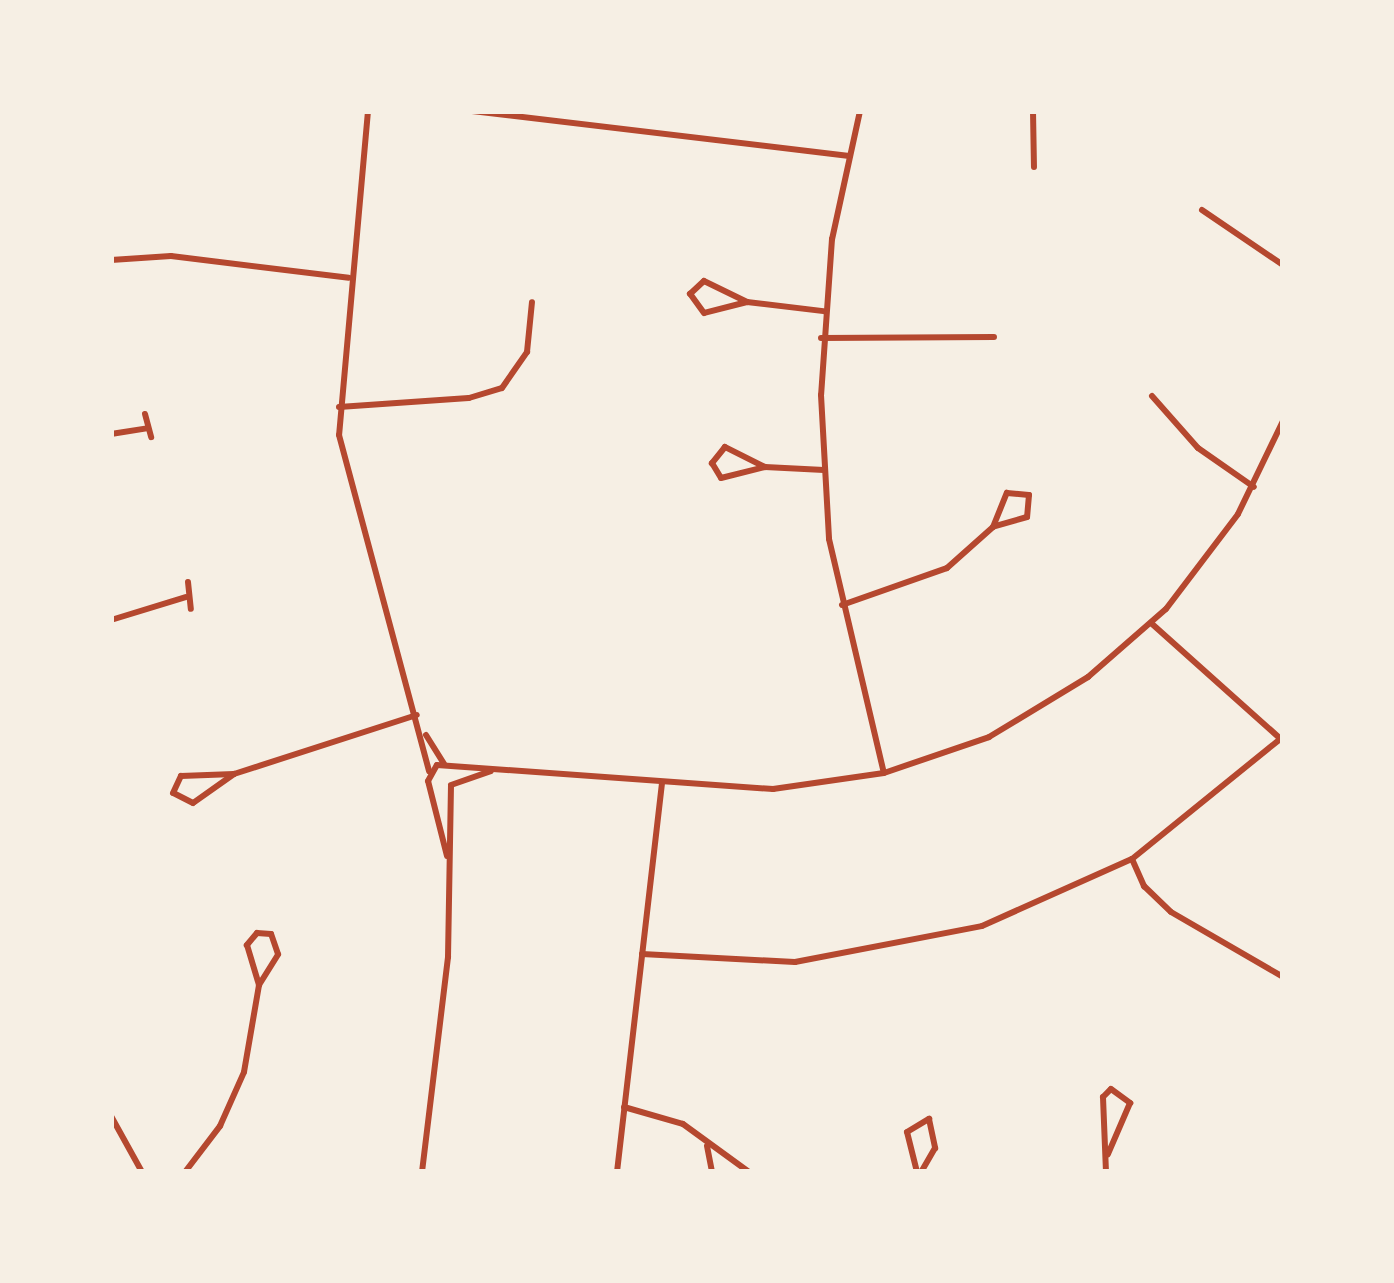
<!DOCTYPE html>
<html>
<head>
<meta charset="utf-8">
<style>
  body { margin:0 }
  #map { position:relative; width:1394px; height:1283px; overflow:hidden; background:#f6efe4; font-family:Cabin,sans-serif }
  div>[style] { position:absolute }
  .minor>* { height:6px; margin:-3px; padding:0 3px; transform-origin:3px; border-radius:3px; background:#b5482f }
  span { translate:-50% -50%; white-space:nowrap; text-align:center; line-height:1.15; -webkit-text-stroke:12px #f6efe4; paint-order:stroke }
  .frame { position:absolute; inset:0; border:114px solid #f6efe4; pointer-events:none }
</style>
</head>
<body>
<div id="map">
  <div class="minor">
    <i style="left:368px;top:111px;width:325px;rotate:95.1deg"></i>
    <i style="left:339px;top:435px;width:348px;rotate:75deg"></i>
    <i style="left:472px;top:111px;width:380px;rotate:6.8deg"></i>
    <i style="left:860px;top:111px;width:131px;rotate:102.3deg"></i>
    <i style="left:832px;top:239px;width:156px;rotate:94deg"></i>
    <i style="left:821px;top:395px;width:144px;rotate:86.8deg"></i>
    <i style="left:829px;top:539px;width:240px;rotate:76.8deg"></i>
    <i style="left:1033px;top:111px;width:56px;rotate:89deg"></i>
    <i style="left:1202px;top:210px;width:98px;rotate:34.2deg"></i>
    <i style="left:111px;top:260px;width:60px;rotate:-3.8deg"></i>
    <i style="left:171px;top:256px;width:179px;rotate:7deg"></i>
    <i style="left:747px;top:302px;width:44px;rotate:165.7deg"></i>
    <i style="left:704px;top:313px;width:24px;rotate:-126deg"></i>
    <i style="left:690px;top:294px;width:19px;rotate:-43deg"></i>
    <i style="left:704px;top:281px;width:48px;rotate:26deg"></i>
    <i style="left:747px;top:302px;width:77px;rotate:6.8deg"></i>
    <i style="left:821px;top:338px;width:173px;rotate:-0.3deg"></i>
    <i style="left:1152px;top:396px;width:69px;rotate:48.5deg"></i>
    <i style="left:1198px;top:448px;width:68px;rotate:34.9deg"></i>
    <i style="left:339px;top:407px;width:130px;rotate:-4deg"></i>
    <i style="left:469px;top:398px;width:34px;rotate:-17deg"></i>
    <i style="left:502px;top:388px;width:44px;rotate:-55.2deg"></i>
    <i style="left:527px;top:352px;width:50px;rotate:-84.3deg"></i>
    <i style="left:145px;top:414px;width:24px;rotate:75deg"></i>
    <i style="left:111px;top:434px;width:36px;rotate:-9deg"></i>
    <i style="left:765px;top:467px;width:45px;rotate:-153.4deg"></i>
    <i style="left:725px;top:447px;width:21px;rotate:129deg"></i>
    <i style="left:712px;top:463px;width:17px;rotate:59deg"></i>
    <i style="left:721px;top:478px;width:45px;rotate:-14deg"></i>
    <i style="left:765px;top:467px;width:59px;rotate:2.9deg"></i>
    <i style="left:188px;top:582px;width:27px;rotate:84deg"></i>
    <i style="left:842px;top:605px;width:111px;rotate:-19.4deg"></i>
    <i style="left:947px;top:568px;width:62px;rotate:-41.7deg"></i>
    <i style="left:993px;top:527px;width:37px;rotate:-68deg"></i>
    <i style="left:1007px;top:493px;width:22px;rotate:5deg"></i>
    <i style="left:1029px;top:495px;width:22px;rotate:95deg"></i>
    <i style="left:1027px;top:517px;width:35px;rotate:164deg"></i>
    <i style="left:111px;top:620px;width:78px;rotate:-17deg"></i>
    <i style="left:1151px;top:623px;width:177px;rotate:41.8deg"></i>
    <i style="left:426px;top:735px;width:34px;rotate:58deg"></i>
    <i style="left:234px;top:774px;width:50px;rotate:144.7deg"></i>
    <i style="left:193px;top:803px;width:22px;rotate:-153deg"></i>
    <i style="left:173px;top:793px;width:19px;rotate:-65deg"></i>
    <i style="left:181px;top:776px;width:53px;rotate:-2.2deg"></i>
    <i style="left:234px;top:774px;width:192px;rotate:-17.9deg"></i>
    <i style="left:451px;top:785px;width:42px;rotate:-19.3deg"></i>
    <i style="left:447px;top:856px;width:77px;rotate:-104.2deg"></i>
    <i style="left:428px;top:781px;width:18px;rotate:-61deg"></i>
    <i style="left:437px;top:765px;width:337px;rotate:4.1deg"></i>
    <i style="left:773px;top:789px;width:112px;rotate:-8.2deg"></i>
    <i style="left:884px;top:773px;width:111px;rotate:-18.9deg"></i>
    <i style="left:989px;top:737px;width:116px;rotate:-31.2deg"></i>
    <i style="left:1088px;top:677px;width:103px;rotate:-41.1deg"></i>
    <i style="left:1166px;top:609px;width:119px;rotate:-52.8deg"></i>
    <i style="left:1238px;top:514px;width:103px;rotate:-64.2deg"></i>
    <i style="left:1132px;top:859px;width:30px;rotate:66deg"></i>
    <i style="left:1144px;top:886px;width:37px;rotate:44deg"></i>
    <i style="left:1171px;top:912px;width:129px;rotate:30.1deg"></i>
    <i style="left:642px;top:954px;width:153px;rotate:3deg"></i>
    <i style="left:795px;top:962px;width:190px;rotate:-10.9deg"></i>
    <i style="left:982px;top:926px;width:164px;rotate:-24.1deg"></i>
    <i style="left:1132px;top:859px;width:191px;rotate:-39deg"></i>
    <i style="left:624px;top:1107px;width:61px;rotate:16.1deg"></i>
    <i style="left:683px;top:1124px;width:82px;rotate:36deg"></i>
    <i style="left:111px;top:1116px;width:64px;rotate:61deg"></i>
    <i style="left:707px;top:1146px;width:26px;rotate:79deg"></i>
    <i style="left:1283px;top:1156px;width:13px;rotate:90deg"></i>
    <i style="left:185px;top:1172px;width:58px;rotate:-52.7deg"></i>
    <i style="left:220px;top:1126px;width:59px;rotate:-66deg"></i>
    <i style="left:244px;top:1072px;width:88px;rotate:-80.2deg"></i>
    <i style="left:259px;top:985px;width:36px;rotate:-58deg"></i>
    <i style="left:278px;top:954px;width:21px;rotate:-109deg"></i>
    <i style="left:271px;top:934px;width:14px;rotate:-176deg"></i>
    <i style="left:257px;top:933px;width:16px;rotate:130deg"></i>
    <i style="left:247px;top:945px;width:42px;rotate:73.3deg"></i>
    <i style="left:422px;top:1172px;width:217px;rotate:-83.1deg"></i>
    <i style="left:448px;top:957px;width:171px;rotate:-89deg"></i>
    <i style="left:617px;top:1172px;width:392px;rotate:-83.4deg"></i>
    <i style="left:917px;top:1172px;width:41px;rotate:-104deg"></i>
    <i style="left:907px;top:1132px;width:26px;rotate:-31deg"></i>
    <i style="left:929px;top:1119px;width:30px;rotate:78deg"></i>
    <i style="left:935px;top:1148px;width:28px;rotate:120deg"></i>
    <i style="left:1106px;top:1172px;width:75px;rotate:-92.3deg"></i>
    <i style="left:1103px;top:1097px;width:11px;rotate:-45deg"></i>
    <i style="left:1111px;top:1089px;width:24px;rotate:36deg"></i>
    <i style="left:1130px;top:1103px;width:56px;rotate:113.3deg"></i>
  </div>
  <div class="frame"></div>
</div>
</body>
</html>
